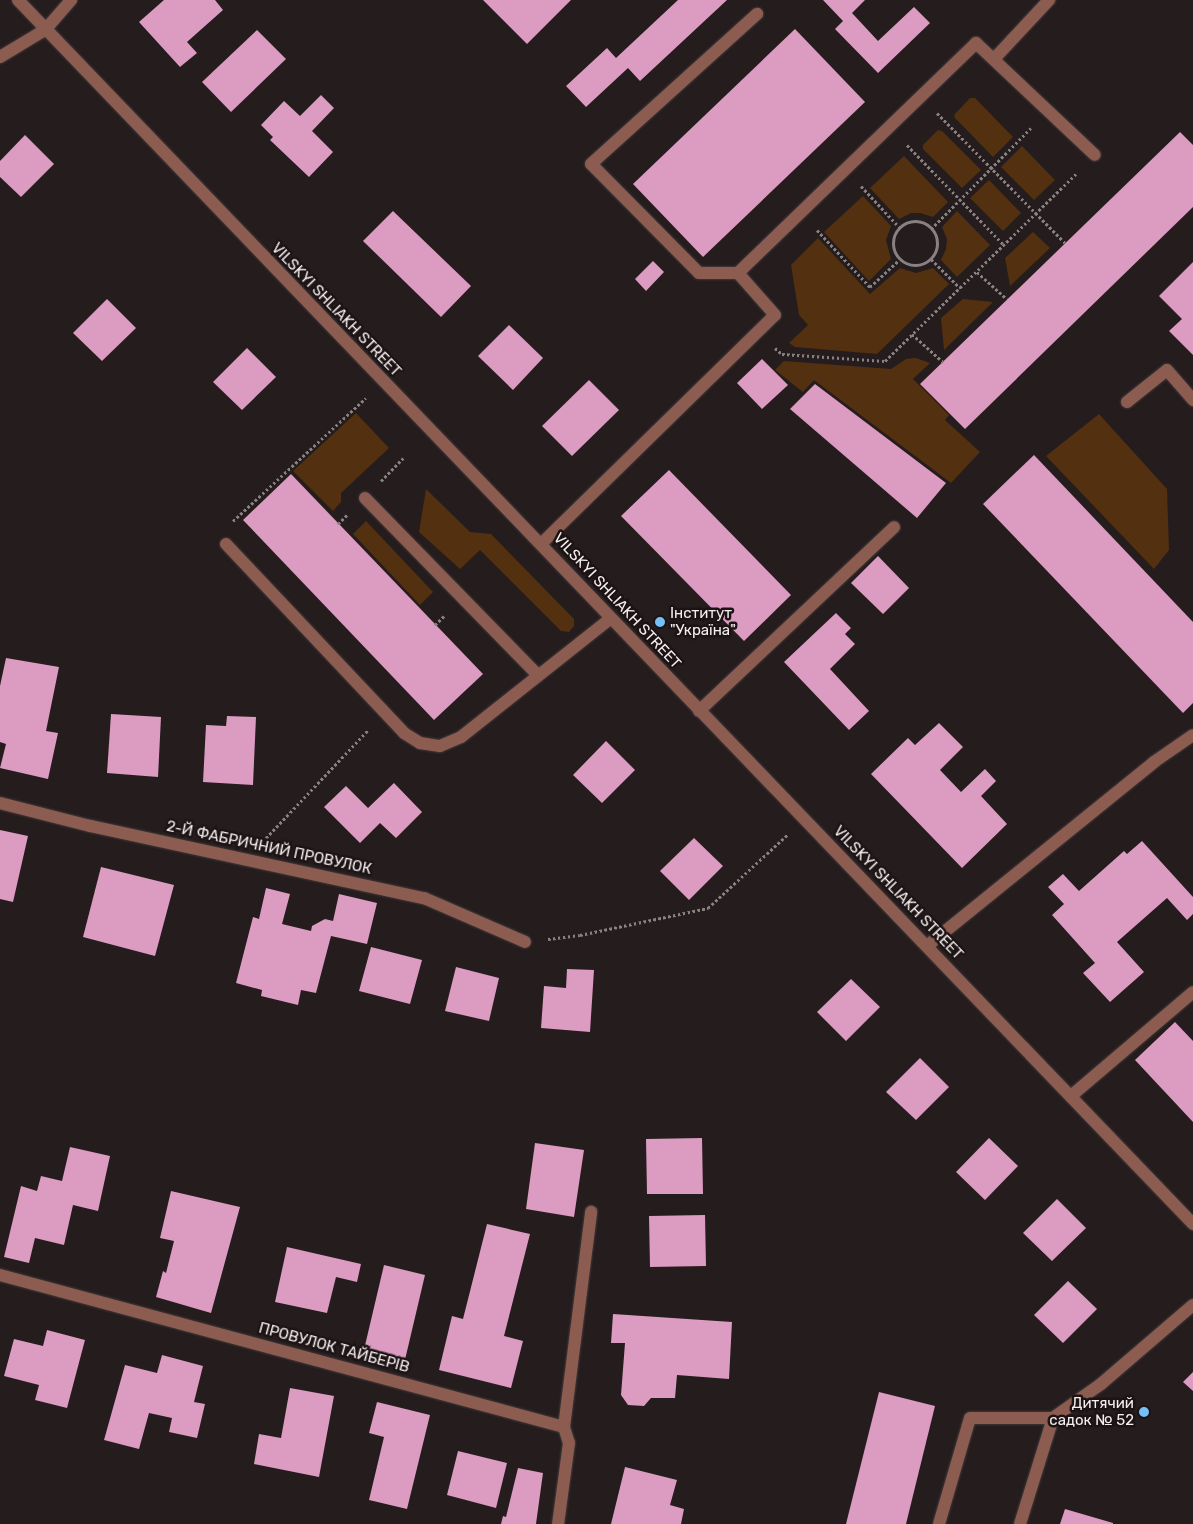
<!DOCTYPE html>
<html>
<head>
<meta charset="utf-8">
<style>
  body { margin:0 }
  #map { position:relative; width:1193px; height:1524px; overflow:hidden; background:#251c1d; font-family:Rubik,sans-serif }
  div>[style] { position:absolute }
  .green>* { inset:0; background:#533010 }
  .building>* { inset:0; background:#dc9bc0 }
  .path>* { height:3px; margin-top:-1.5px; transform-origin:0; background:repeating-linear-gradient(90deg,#888081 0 2.5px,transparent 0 5px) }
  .path>.ring { margin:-1.5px; padding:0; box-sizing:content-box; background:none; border:3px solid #888081; border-radius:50% }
  .roads { filter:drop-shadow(0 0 1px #423a3b) drop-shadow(0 0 1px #423a3b) }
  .service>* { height:12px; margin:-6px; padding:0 6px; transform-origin:6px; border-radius:6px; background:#8d5c50 }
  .minor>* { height:12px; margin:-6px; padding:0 6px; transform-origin:6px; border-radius:6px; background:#8d5c50 }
  .tertiary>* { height:12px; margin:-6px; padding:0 6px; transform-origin:6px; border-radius:6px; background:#8d5c50 }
  .dots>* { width:14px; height:14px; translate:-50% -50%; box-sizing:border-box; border:2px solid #1c1314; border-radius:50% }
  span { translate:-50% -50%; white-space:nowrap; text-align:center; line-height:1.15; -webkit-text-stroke:5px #1c1314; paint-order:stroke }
  .street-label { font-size:15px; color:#f6eff0 }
  .poi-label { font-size:15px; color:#f6eff0 }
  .left { translate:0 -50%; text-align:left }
  .right { translate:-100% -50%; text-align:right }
</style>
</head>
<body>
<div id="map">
  <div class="green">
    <i style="clip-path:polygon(970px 98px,975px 98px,1013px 137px,993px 157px,954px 117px,955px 114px)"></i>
    <i style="clip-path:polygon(938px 130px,942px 131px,981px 170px,962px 188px,923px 149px,923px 145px)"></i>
    <i style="clip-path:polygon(1022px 146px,1055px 180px,1034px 200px,1001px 167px)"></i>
    <i style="clip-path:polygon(904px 156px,948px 202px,933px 217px,920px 213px,911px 213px,899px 219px,870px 188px)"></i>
    <i style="clip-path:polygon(989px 180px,1021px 213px,1003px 231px,970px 198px)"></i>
    <i style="clip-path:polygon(863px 196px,891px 226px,886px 240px,891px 259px,869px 281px,824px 232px)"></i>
    <i style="clip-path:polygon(957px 211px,990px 245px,957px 277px,941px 260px,946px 249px,947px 239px,942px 227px)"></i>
    <i style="clip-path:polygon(1033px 232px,1050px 248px,1010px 286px,1005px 258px)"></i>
    <i style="clip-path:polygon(818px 238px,870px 294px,900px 268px,916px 273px,933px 268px,949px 284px,877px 354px,795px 347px,789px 343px,808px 325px,799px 315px,791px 265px)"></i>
    <i style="clip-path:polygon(963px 299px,993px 302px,944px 350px,941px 318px)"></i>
    <i style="clip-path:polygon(916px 358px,930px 363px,913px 379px,949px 415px,945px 420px,980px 452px,951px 483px,814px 380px,803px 392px,775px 370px,784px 361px,891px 369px,906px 359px)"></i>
    <i style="clip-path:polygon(356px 413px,389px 448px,341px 493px,341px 502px,333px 511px,293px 471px)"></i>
    <i style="clip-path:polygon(1099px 414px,1167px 489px,1169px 550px,1154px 569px,1046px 456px)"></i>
    <i style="clip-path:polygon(426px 489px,470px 532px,491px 534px,574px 619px,574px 626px,569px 632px,561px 631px,480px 550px,460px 569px,419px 532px)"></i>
    <i style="clip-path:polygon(366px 521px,433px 592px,420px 605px,353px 534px)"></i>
  </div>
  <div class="building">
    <i style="clip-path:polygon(164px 0,215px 0,223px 10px,187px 42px,197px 53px,180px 67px,139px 22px)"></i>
    <i style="clip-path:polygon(483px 0,571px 0,527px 44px)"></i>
    <i style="clip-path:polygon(678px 0,727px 0,640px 81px,628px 68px,586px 107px,566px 86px,607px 48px,616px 58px)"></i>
    <i style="clip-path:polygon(823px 0,865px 0,852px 13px,878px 41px,914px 7px,930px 23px,878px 73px,835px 29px,843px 21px)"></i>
    <i style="clip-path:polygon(795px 29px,865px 102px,703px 257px,633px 184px)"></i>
    <i style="clip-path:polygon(257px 30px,286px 59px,231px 112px,202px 82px)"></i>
    <i style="clip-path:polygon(321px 95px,334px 108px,312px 131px,333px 152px,309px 177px,270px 140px,273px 137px,261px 125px,284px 101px,300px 116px)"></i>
    <i style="clip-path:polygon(1180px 132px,1193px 145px,1193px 207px,965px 429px,920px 384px)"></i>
    <i style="clip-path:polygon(25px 135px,54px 164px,21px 197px,0 177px,0 161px)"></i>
    <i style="clip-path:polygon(393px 211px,471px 286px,441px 317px,363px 241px)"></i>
    <i style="clip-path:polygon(653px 261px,664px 272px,646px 291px,635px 279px)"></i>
    <i style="clip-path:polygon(1193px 262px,1193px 355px,1169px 331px,1182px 319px,1159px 296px)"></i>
    <i style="clip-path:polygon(107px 299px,136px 328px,102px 361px,73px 333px)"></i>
    <i style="clip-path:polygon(509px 325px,543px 358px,513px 390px,478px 356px)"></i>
    <i style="clip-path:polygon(247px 348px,276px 377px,242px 410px,213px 382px)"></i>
    <i style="clip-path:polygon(762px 359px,788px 385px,762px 409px,737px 383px)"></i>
    <i style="clip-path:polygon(589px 380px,619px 410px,572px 456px,542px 426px)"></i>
    <i style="clip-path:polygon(815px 384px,946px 483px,917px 518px,790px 409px)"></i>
    <i style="clip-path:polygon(1034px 455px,1193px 622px,1193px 703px,1183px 713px,983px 504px)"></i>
    <i style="clip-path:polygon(669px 470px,791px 595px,744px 641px,621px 516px)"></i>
    <i style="clip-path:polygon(291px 474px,483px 674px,434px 720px,243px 520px)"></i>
    <i style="clip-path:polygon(878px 556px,909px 588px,883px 614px,851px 583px)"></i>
    <i style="clip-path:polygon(836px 613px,851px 628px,845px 634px,855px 644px,830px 669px,869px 711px,849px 730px,784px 662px)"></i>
    <i style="clip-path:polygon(6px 658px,59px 667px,46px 731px,58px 733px,48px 779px,0 768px,6px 744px,0 742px,0 686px)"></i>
    <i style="clip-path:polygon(111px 714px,161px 717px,158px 777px,107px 773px)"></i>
    <i style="clip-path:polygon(227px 716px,256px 717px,253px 785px,203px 782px,206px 725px,226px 726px)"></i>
    <i style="clip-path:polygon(939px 723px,963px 747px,940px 770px,961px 792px,985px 769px,996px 781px,981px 796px,1007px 824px,962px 868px,871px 774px,908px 738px,915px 745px)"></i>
    <i style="clip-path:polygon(606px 741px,635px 770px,602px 803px,573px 775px)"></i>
    <i style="clip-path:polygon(394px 783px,422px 812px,396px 838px,380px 823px,360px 843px,324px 807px,346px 786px,368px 808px)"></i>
    <i style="clip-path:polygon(0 830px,28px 836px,13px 902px,0 899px)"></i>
    <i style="clip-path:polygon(694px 838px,723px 866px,689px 900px,660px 871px)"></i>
    <i style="clip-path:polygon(1142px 841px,1193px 897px,1193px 914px,1187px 920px,1167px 898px,1117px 942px,1144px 972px,1110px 1002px,1083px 973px,1095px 963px,1052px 915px,1064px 904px,1048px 887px,1063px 874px,1079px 891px,1124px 851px,1127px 854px)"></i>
    <i style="clip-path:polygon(101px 867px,174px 885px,155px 956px,83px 937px)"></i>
    <i style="clip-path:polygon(266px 888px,290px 894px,282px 924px,311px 931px,312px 926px,325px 919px,333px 921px,339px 894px,377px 903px,367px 944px,331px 936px,316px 993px,301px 990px,298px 1005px,261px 996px,262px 990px,236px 983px,253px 917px,259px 919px)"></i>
    <i style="clip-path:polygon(371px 947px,422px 960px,410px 1004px,359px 991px)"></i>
    <i style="clip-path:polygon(456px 967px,499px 978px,489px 1021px,445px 1011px)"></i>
    <i style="clip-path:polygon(567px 969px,594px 970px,590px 1032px,541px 1028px,544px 986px,566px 988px)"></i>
    <i style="clip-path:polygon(851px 979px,880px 1007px,846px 1041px,817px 1012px)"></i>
    <i style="clip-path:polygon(1175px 1022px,1193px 1041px,1193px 1122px,1135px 1060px)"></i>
    <i style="clip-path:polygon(920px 1058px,949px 1087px,916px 1120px,886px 1092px)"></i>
    <i style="clip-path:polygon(702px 1138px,703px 1194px,647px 1194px,646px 1139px)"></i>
    <i style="clip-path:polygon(989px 1138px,1018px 1166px,985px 1200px,956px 1172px)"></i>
    <i style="clip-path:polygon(535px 1143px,584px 1150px,574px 1217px,526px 1209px)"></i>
    <i style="clip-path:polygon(70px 1147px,110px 1156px,98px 1211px,73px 1205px,64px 1245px,35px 1238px,29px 1263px,4px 1257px,21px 1186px,37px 1191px,41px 1176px,62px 1181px)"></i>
    <i style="clip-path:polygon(171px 1191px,240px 1207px,211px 1313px,156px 1297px,163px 1271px,166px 1273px,174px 1241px,160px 1238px)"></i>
    <i style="clip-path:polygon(1057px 1199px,1086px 1228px,1052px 1261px,1023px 1233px)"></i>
    <i style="clip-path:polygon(705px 1215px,706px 1266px,650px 1267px,649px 1216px)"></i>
    <i style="clip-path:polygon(487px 1224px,530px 1234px,504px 1336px,523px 1341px,511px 1388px,439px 1370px,452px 1316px,463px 1319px)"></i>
    <i style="clip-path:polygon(287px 1247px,361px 1264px,357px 1282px,336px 1277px,327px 1313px,275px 1302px)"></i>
    <i style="clip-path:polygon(384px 1265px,425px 1275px,404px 1364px,363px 1354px)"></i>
    <i style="clip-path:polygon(1068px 1281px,1097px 1309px,1063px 1343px,1034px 1315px)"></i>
    <i style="clip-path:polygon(613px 1314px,732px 1322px,729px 1379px,677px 1375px,675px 1398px,651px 1398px,644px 1406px,628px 1405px,621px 1395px,625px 1343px,611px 1343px)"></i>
    <i style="clip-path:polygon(47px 1330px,85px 1340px,67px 1408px,35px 1400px,39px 1385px,4px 1376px,14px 1339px,43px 1346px)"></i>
    <i style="clip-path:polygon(162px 1355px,203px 1366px,194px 1402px,205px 1404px,197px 1438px,169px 1432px,172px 1418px,149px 1413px,139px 1449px,104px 1440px,125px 1365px,157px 1373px)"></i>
    <i style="clip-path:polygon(1193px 1372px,1193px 1391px,1183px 1382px)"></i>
    <i style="clip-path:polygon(290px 1388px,334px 1396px,319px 1477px,254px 1464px,259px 1434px,281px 1438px)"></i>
    <i style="clip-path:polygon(879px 1392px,935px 1406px,906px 1524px,846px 1524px)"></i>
    <i style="clip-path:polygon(377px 1402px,430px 1415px,407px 1509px,369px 1500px,384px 1437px,369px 1433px)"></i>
    <i style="clip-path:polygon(458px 1451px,507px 1463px,496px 1508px,447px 1495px)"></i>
    <i style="clip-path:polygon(625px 1467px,677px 1480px,670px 1505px,684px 1509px,681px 1524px,611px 1524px)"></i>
    <i style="clip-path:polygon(518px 1468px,543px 1473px,536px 1524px,501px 1524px,503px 1516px,506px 1517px)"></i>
    <i style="clip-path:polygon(1065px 1509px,1113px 1523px,1113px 1524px,1060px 1524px)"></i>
  </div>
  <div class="path">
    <i style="left:937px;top:113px;width:182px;rotate:45.4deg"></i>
    <i style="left:907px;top:145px;width:139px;rotate:45.9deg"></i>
    <i style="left:861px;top:186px;width:57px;rotate:47.1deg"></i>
    <i class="ring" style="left:893px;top:221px;width:41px;height:41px"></i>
    <i style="left:931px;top:229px;width:142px;rotate:-45.3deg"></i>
    <i style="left:817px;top:230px;width:78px;rotate:47.1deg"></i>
    <i style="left:870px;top:287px;width:41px;rotate:-43deg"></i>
    <i style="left:931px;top:259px;width:41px;rotate:45deg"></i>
    <i style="left:977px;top:272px;width:40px;rotate:42deg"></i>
    <i style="left:912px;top:334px;width:42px;rotate:42.1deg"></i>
    <i style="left:775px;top:348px;width:9px;rotate:41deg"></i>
    <i style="left:782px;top:354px;width:103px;rotate:3.9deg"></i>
    <i style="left:885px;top:361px;width:269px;rotate:-44.4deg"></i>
    <i style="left:381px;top:481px;width:32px;rotate:-46deg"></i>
    <i style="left:233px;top:521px;width:181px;rotate:-42.8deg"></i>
    <i style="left:338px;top:524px;width:13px;rotate:-45deg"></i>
    <i style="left:435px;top:625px;width:14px;rotate:-45deg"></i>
    <i style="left:266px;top:838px;width:149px;rotate:-46.6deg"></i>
    <i style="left:548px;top:939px;width:32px;rotate:-7deg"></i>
    <i style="left:580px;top:935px;width:131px;rotate:-11.9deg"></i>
    <i style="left:708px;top:908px;width:108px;rotate:-42.7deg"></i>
  </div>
  <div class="roads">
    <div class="service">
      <i style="left:45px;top:30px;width:40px;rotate:-49deg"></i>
      <i style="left:994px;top:59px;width:81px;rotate:-47deg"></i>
      <i style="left:738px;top:273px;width:39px;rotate:180deg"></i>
      <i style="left:699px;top:273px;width:153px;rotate:-134.7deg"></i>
      <i style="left:591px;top:164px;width:224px;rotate:-42.1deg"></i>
      <i style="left:1127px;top:402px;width:51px;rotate:-38.7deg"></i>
      <i style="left:1167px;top:370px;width:40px;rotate:49deg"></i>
      <i style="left:365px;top:498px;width:248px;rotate:45.7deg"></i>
      <i style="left:226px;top:544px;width:260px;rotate:46.7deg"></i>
      <i style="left:404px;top:733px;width:19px;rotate:32deg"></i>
      <i style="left:420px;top:743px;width:20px;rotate:9deg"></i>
      <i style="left:440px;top:746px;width:23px;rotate:-23deg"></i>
      <i style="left:461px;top:737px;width:191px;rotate:-38.4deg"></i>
      <i style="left:541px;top:544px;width:327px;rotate:-44.4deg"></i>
      <i style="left:775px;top:315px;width:56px;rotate:-131.4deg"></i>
      <i style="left:738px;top:273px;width:331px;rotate:-44deg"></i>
      <i style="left:976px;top:43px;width:163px;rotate:43.3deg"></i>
      <i style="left:699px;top:711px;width:268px;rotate:-43.3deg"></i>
      <i style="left:927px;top:946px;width:292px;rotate:-39deg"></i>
      <i style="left:1154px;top:762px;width:47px;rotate:-34.7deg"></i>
      <i style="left:1071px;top:1096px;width:160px;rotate:-40.4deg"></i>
      <i style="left:564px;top:1427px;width:217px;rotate:-82.8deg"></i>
      <i style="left:939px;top:1524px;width:110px;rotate:-73.7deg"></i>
      <i style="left:970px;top:1418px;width:83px"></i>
      <i style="left:1053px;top:1418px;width:59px;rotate:-35.3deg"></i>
      <i style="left:1101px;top:1384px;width:121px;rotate:-40.7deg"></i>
      <i style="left:1020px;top:1524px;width:111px;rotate:-72.7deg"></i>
    </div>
    <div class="minor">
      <i style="left:0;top:57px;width:52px;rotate:-31deg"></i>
      <i style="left:0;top:803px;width:93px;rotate:14.3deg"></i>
      <i style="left:90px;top:826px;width:342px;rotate:12.2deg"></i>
      <i style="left:424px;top:898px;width:110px;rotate:23.5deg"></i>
      <i style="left:0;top:1275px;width:584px;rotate:15.08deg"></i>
      <i style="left:564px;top:1427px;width:17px;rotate:73deg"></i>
      <i style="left:569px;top:1443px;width:82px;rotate:97.7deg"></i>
    </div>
    <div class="tertiary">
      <i style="left:18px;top:0;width:1697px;rotate:46.17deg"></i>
    </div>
  </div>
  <div class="dots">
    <i style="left:660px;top:622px;background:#77bff7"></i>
    <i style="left:1144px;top:1412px;background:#77bff7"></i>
  </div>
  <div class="street-label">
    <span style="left:336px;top:310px;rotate:46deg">VILSKYI SHLIAKH STREET</span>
    <span style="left:617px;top:601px;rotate:47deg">VILSKYI SHLIAKH STREET</span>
    <span style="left:269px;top:848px;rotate:12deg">2-Й ФАБРИЧНИЙ ПРОВУЛОК</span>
    <span style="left:898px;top:893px;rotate:46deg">VILSKYI SHLIAKH STREET</span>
    <span style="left:334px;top:1348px;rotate:15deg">ПРОВУЛОК ТАЙБЕРІВ</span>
  </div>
  <div class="poi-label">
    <span class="left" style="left:670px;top:622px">Інститут<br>"Україна"</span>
    <span class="right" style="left:1134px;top:1412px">Дитячий<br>садок № 52</span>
  </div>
</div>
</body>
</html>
